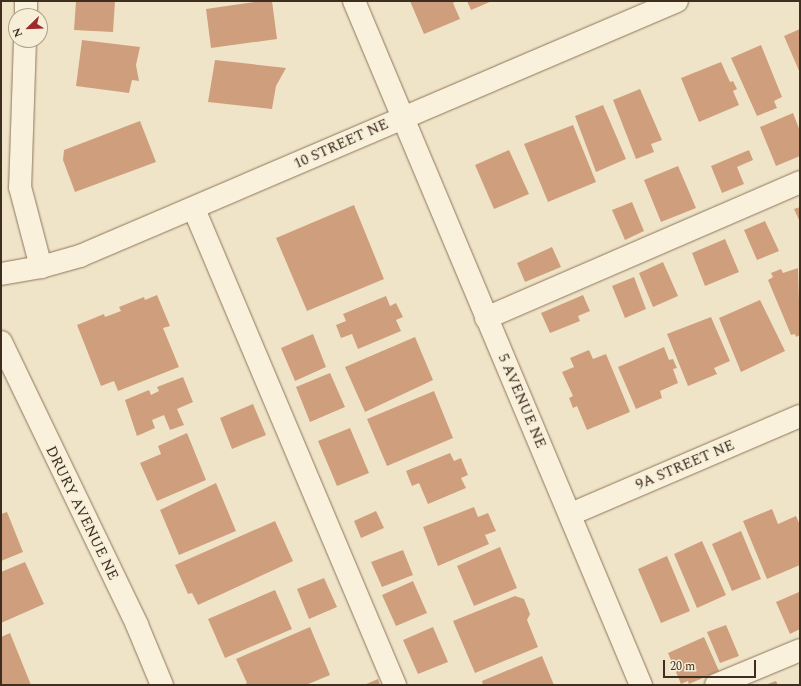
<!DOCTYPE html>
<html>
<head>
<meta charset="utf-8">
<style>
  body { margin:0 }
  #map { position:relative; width:801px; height:686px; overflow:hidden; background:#f0e4c8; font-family:Spectral,serif }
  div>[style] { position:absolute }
  .building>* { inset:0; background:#cf9f7d }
  .roads { filter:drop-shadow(0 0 1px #8d765c) drop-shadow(0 0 1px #8d765c) }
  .minor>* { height:22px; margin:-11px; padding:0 11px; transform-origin:11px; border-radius:11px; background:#faf1dc }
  span { translate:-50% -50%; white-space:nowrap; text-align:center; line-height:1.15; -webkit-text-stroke:3.5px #f7eed8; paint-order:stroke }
  .street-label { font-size:15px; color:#3d2e20 }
  .frame { position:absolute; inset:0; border:2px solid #3d2e20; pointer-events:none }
  .north { position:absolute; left:8px; top:8px; width:40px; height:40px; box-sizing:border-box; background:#f7eed8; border:1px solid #ada18e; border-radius:50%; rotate:247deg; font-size:11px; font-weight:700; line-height:16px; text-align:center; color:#3d2e20 }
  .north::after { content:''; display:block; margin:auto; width:14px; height:18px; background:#9e2a2b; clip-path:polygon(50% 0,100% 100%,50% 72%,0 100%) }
  .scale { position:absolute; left:663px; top:660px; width:93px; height:18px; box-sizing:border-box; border:2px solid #3d2e20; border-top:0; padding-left:5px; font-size:12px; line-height:14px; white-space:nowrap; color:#3d2e20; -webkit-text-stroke:3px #f7eed8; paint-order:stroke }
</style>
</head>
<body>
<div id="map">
  <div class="building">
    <i style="clip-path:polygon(76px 1px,115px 1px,113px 32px,74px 30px)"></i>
    <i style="clip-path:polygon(262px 1px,272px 1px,277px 39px,211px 48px,206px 9px)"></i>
    <i style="clip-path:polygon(410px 1px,457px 1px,453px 3px,460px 19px,424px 34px)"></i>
    <i style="clip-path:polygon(467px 1px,492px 1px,471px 10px)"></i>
    <i style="clip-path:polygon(800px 29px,800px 73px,784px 36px)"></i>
    <i style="clip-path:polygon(82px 40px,140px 47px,136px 65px,139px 81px,132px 80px,129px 93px,76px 86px)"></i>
    <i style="clip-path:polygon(761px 45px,782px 97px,774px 101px,777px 108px,757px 116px,731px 58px)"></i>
    <i style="clip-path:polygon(215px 60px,286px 68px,276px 86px,272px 109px,208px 102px)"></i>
    <i style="clip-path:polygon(721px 62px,730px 82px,733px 81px,737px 89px,733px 91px,739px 105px,699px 122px,681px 78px)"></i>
    <i style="clip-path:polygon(640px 89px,662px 140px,651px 144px,654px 152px,636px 159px,613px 100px)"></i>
    <i style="clip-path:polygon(603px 105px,626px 159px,596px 172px,575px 116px)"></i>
    <i style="clip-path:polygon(793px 113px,800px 131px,800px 156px,776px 166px,760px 127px)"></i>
    <i style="clip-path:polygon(140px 121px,156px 162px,75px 192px,63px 160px,64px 150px)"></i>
    <i style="clip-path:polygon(573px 125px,596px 182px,548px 202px,524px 144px)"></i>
    <i style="clip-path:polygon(509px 150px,529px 194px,494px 209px,475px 165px)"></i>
    <i style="clip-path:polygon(749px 150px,753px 160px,737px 167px,744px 184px,722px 193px,711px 166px)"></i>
    <i style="clip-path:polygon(678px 166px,696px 208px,661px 222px,644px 180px)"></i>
    <i style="clip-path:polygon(632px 202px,644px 231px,625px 240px,612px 210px)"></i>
    <i style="clip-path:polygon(354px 205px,384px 279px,307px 311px,276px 238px)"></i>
    <i style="clip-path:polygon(800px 207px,800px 222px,794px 209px)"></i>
    <i style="clip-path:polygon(765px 221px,779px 251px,757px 260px,744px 230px)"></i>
    <i style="clip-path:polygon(725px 239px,739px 272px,705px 286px,692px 253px)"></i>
    <i style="clip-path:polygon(552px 247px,561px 267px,525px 282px,517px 263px)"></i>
    <i style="clip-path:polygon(663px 262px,678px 296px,653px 307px,639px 273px)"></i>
    <i style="clip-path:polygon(798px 268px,800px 335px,796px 337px,795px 334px,791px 335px,768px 280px,773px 277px,771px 273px,781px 269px,783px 273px)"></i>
    <i style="clip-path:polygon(634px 277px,646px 309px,625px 318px,612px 286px)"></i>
    <i style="clip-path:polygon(157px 295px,170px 326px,163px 328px,179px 367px,118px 391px,114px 381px,101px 386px,77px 325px,104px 314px,105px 317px,121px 311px,119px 307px,144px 297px,145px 300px)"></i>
    <i style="clip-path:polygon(583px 295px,590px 311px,578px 316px,580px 321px,550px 333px,541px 313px)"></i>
    <i style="clip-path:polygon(386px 296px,390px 306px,396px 303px,403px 317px,396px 320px,401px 331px,358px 349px,352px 334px,341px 338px,336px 325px,346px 321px,343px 314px)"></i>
    <i style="clip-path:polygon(760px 300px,785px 351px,741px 372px,719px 318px)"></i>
    <i style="clip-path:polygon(711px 317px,730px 361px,714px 368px,717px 374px,688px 386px,667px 334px)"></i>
    <i style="clip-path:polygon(313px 334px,326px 367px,295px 381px,281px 348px)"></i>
    <i style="clip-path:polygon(415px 337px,433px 380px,365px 412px,345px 367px)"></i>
    <i style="clip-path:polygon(664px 347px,669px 360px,673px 359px,677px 368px,673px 369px,678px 383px,660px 391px,662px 398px,636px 409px,618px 367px)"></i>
    <i style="clip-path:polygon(589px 350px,593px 359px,606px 354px,630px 412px,587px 430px,577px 406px,573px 408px,569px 398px,573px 396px,562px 372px,574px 367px,570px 358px)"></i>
    <i style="clip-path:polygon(330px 373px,345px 407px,310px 422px,296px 387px)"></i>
    <i style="clip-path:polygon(183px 377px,193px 402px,177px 409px,184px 425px,170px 430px,164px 415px,152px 420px,155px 428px,137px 436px,125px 400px,149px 390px,151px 395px,159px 391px,157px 387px)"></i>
    <i style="clip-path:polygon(434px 391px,453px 438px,387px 466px,367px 419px)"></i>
    <i style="clip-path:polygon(253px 404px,266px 435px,232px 449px,220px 418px)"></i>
    <i style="clip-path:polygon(350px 428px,369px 473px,337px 486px,318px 441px)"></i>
    <i style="clip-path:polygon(187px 433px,206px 480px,157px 501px,140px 463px,161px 454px,158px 446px)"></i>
    <i style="clip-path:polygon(450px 453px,454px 461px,461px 458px,468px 475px,461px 478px,466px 488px,428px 504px,419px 483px,412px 486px,406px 471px)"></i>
    <i style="clip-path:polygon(216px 483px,236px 531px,179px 555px,160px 510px)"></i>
    <i style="clip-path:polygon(474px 507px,478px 517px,488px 513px,496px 531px,485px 535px,489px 544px,438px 566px,423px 527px)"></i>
    <i style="clip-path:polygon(772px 509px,778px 524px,796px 516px,800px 525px,800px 565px,767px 579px,743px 521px)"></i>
    <i style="clip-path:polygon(376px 511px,384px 528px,361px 538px,354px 521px)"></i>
    <i style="clip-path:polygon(7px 512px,23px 552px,1px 561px,1px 514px)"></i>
    <i style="clip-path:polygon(275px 521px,293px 561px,198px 605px,192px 593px,188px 594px,175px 565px)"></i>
    <i style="clip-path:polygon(741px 531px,761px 579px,732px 591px,712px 544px)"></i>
    <i style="clip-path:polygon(702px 541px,726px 595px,697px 608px,674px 554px)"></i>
    <i style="clip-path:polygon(500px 547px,517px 588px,474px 606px,457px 566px)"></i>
    <i style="clip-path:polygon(403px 550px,413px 575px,382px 587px,371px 562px)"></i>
    <i style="clip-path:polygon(667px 556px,690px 611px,661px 623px,638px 569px)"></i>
    <i style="clip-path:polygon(25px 562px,44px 604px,1px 623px,1px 572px)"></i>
    <i style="clip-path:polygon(324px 578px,337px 607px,309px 619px,297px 589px)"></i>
    <i style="clip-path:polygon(413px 581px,427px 613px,396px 626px,382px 595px)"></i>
    <i style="clip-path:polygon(275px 590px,292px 629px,225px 658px,208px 619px)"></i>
    <i style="clip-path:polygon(799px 592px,800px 629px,790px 634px,776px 602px)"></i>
    <i style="clip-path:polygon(515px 596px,524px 599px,530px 614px,527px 620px,538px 647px,475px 673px,453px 621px)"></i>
    <i style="clip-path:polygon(726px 625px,739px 656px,720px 663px,707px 632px)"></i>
    <i style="clip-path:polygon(310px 627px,330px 675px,306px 685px,243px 685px,247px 683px,236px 659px)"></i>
    <i style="clip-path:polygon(433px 627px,448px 662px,418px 674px,403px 640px)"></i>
    <i style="clip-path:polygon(10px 633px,31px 685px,1px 685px,1px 637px)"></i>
    <i style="clip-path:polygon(704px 637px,719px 671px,689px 684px,688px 681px,681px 684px,668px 653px)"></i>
    <i style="clip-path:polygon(542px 656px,554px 685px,483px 685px,482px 681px)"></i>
    <i style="clip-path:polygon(378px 679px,380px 685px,364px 685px)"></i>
    <i style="clip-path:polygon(776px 681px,778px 685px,765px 685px)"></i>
  </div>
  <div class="roads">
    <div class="minor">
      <i style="left:354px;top:1px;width:742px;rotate:67.24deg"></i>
      <i style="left:26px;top:16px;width:15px;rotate:-90deg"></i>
      <i style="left:25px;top:40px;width:147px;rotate:91.9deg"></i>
      <i style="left:20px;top:187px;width:83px;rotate:75.3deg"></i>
      <i style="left:194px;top:209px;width:517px;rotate:67.11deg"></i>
      <i style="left:1px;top:274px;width:41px;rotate:-9.9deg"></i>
      <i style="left:41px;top:267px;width:41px;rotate:-15.8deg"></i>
      <i style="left:80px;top:256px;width:649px;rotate:-23.13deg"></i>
      <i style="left:486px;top:318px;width:342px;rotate:-23.4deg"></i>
      <i style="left:1px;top:342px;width:314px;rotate:64.3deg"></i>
      <i style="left:137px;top:625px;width:65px;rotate:67.4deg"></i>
      <i style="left:571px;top:514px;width:249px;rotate:-23.2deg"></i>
      <i style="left:716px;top:685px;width:91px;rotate:-22.6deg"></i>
    </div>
  </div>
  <div class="street-label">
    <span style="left:341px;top:144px;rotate:-24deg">10 STREET NE</span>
    <span style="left:522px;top:401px;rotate:67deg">5 AVENUE NE</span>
    <span style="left:685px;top:465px;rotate:-23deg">9A STREET NE</span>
    <span style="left:82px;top:513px;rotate:64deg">DRURY AVENUE NE</span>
  </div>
  <div class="frame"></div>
  <div class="north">N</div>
  <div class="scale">20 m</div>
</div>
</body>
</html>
